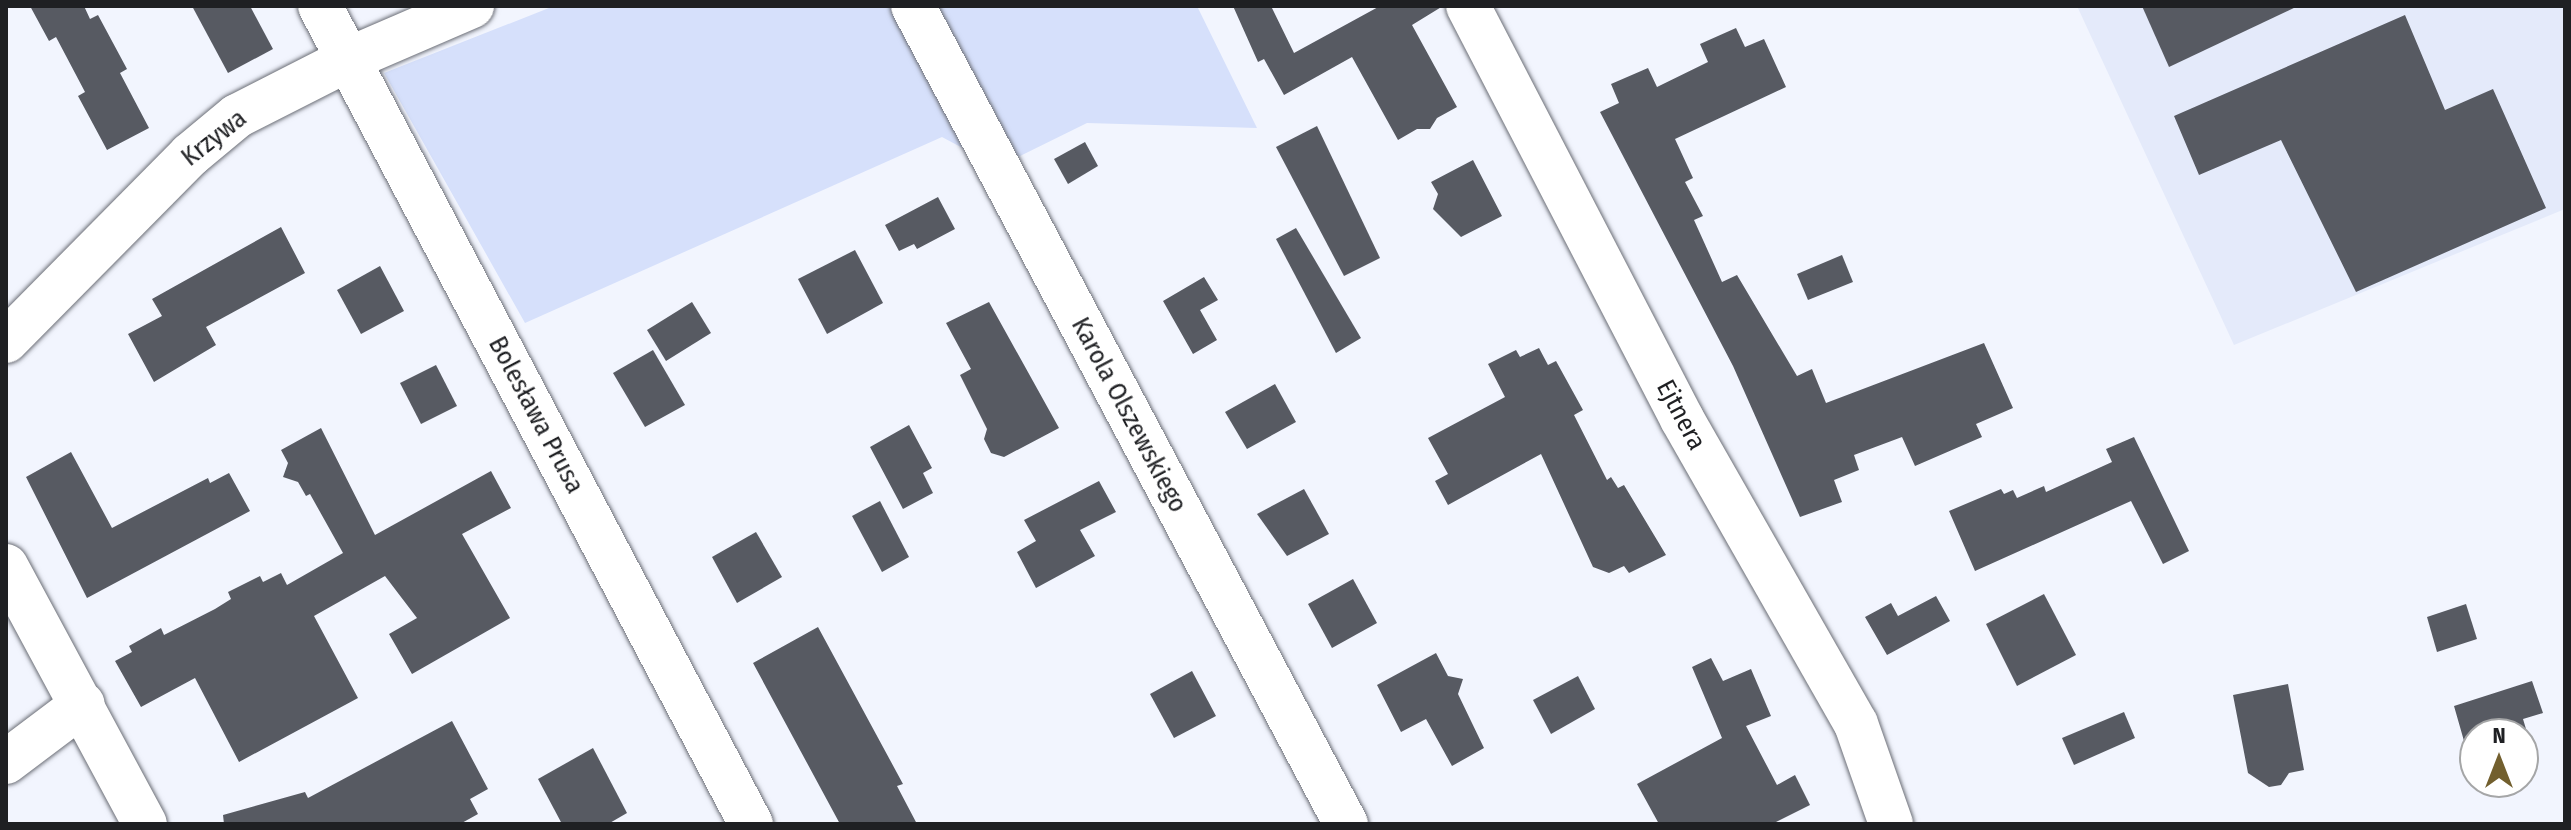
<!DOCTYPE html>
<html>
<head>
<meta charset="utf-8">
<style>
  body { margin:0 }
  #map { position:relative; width:2571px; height:830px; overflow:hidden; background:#f2f5fe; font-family:"Fira Sans Condensed",sans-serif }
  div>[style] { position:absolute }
  .built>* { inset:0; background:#e4eafa }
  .green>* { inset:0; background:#d6e0fb }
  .building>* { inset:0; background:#575a62 }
  .roads { filter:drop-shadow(0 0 2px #6b6e76) drop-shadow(0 0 2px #6b6e76) }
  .minor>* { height:44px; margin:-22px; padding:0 22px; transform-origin:22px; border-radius:22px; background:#fff }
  span { translate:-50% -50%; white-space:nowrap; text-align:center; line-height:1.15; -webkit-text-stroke:8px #fff; paint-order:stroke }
  .street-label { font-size:26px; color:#1f2023 }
  .frame { position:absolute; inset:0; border:8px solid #1f2023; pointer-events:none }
  .north { position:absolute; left:2459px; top:718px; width:80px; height:80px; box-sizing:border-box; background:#fff; border:2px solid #a5a6a7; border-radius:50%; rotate:0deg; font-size:22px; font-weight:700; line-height:32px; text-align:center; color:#1f2023 }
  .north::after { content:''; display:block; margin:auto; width:28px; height:36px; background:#725f2e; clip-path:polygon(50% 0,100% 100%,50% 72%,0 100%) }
</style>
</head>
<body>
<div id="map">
  <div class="built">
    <i style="clip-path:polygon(2077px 6px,2565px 6px,2565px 209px,2234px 345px)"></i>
  </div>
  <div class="green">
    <i style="clip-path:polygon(554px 6px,1197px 6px,1257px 128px,1087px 123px,998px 167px,942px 137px,525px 323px,384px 73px)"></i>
  </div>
  <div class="building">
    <i style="clip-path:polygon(30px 6px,84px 6px,90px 19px,98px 15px,127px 69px,120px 73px,149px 128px,107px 150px,78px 96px,85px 92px,56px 37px,49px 41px)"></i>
    <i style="clip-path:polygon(192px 6px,250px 6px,273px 49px,228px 73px)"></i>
    <i style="clip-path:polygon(1233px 6px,1271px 6px,1294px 53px,1380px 6px,1443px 6px,1412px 25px,1457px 107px,1437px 118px,1430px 129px,1417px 129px,1398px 140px,1352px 57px,1284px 95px,1264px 59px,1258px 62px)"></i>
    <i style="clip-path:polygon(2142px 6px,2298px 6px,2169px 67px)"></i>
    <i style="clip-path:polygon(2405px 15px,2445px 110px,2493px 89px,2546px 208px,2356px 292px,2281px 140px,2199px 175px,2174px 116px)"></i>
    <i style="clip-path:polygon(1736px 28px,1745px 47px,1764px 39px,1786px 87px,1675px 139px,1693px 178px,1685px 182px,1703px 216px,1694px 220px,1722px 282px,1737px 275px,1797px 376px,1812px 369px,1826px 403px,1984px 343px,2013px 408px,1976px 424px,1982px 437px,1915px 466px,1902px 437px,1854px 455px,1859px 470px,1834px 480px,1842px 502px,1800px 517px,1733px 366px,1600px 112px,1619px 103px,1611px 84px,1648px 68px,1657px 87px,1708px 62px,1700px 44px)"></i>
    <i style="clip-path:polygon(1317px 126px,1380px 258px,1344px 276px,1276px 147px)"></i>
    <i style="clip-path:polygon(1085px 142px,1098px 166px,1068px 184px,1054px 159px)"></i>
    <i style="clip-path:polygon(1473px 160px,1502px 216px,1461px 237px,1433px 209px,1438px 194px,1431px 182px)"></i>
    <i style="clip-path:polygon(938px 197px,955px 229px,917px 249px,914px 244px,899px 251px,885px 225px)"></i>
    <i style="clip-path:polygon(281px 227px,305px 273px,206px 327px,216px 345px,154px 382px,128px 334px,162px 316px,152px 299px)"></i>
    <i style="clip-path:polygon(1296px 228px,1361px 338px,1336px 353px,1276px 239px)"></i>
    <i style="clip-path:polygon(855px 250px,883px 303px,827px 334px,798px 279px)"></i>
    <i style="clip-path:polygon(1842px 255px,1853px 282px,1808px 300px,1797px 274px)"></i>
    <i style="clip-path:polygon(380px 266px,404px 311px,361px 334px,337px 290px)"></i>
    <i style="clip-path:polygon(1204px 277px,1218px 300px,1200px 310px,1217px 340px,1193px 354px,1163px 301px)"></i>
    <i style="clip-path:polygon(692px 302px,711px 333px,666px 361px,647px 330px)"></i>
    <i style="clip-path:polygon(989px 302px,1059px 428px,1004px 457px,991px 453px,984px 439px,987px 429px,960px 375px,971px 369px,946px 323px)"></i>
    <i style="clip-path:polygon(1539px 348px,1548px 365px,1556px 361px,1583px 410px,1574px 415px,1607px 480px,1611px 477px,1618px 488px,1624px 485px,1666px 555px,1629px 573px,1624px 566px,1609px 573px,1593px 567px,1541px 454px,1448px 505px,1435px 481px,1448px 474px,1428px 438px,1505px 397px,1488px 364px,1516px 350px,1520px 357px)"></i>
    <i style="clip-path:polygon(653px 350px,685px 405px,645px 427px,613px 373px)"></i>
    <i style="clip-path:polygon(436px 365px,457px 406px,421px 424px,400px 383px)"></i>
    <i style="clip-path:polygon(1275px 384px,1296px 422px,1247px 449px,1225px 412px)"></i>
    <i style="clip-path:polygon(909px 425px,932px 468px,923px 473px,933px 493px,903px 509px,870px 447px)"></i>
    <i style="clip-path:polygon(321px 428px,375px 535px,491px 471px,511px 508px,462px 534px,510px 618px,412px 674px,389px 634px,417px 618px,385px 576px,314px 616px,358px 698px,239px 762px,195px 678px,141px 707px,115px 661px,132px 652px,129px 646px,161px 628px,164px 635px,215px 609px,231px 599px,228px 592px,260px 576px,263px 582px,281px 573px,287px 585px,343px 553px,310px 494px,306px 496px,298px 482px,283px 477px,288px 463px,281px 450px)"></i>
    <i style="clip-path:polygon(2134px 437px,2189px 551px,2163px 564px,2131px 501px,1975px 571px,1949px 511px,2001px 489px,2004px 494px,2013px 490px,2017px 498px,2044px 486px,2046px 492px,2112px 462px,2106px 449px)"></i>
    <i style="clip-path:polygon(71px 452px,112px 528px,208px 478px,210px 483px,229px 473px,250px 511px,87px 598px,26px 477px)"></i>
    <i style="clip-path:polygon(1099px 481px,1116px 512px,1080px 530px,1095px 556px,1036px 588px,1017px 552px,1036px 541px,1024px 520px)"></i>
    <i style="clip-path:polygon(1304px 489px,1329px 534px,1287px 556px,1257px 514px)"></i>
    <i style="clip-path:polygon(880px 501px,909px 557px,882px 572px,852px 516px)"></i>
    <i style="clip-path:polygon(756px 532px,782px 577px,737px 603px,712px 557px)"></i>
    <i style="clip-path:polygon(1353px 579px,1377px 623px,1332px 648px,1308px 604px)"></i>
    <i style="clip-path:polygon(2044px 594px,2076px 655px,2017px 686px,1986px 624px)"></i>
    <i style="clip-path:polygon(1936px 596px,1950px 621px,1887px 655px,1865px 617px,1891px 603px,1898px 616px)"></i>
    <i style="clip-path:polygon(2466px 604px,2477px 639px,2437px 652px,2427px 617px)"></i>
    <i style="clip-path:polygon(818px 627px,903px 784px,897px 786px,917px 824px,840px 824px,753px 663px)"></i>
    <i style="clip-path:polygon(1436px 653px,1448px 676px,1463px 679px,1458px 694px,1484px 748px,1452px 766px,1426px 719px,1401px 732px,1377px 685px)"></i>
    <i style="clip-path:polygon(1711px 658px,1723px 681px,1751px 669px,1771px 716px,1746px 726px,1777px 785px,1795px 775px,1810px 805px,1772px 824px,1659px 824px,1637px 784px,1722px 738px,1692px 667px)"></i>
    <i style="clip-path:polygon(1192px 671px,1216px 716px,1174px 738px,1150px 694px)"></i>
    <i style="clip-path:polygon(1578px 676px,1595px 709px,1551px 734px,1533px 700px)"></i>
    <i style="clip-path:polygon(2532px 681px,2543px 713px,2523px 719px,2526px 729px,2511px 734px,2475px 734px,2475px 745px,2466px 748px,2454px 706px)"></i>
    <i style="clip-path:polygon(2288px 684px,2304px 770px,2289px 773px,2281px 785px,2269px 787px,2248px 773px,2233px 695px)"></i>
    <i style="clip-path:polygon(2124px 712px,2135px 738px,2074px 765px,2062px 738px)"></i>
    <i style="clip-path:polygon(452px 721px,488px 789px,470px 799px,478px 814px,460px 824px,224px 824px,223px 815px,305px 792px,308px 798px)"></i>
    <i style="clip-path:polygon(593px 748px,627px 813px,608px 824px,562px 824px,538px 779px)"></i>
  </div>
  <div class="roads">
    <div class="minor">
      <i style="left:320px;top:6px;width:925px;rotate:62.22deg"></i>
      <i style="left:913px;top:6px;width:926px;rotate:62.11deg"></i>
      <i style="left:1468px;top:6px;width:465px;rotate:62.6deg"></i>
      <i style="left:1682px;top:419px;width:351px;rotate:60.3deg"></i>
      <i style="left:1856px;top:724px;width:106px;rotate:70.7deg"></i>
      <i style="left:6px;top:341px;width:262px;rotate:-45.3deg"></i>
      <i style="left:190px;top:155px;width:61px;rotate:-39.7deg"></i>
      <i style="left:237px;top:116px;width:126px;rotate:-27deg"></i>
      <i style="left:349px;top:59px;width:134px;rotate:-23.3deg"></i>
      <i style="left:6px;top:566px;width:293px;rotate:61.7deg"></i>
      <i style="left:6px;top:762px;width:96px;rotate:-37deg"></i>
    </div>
  </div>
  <div class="street-label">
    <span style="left:214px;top:138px;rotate:-38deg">Krzywa</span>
    <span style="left:536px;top:415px;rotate:62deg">Bolesława Prusa</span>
    <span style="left:1129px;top:415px;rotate:62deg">Karola Olszewskiego</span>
    <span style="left:1681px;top:415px;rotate:62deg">Ejtnera</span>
  </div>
  <div class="frame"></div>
  <div class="north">N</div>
</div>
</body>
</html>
